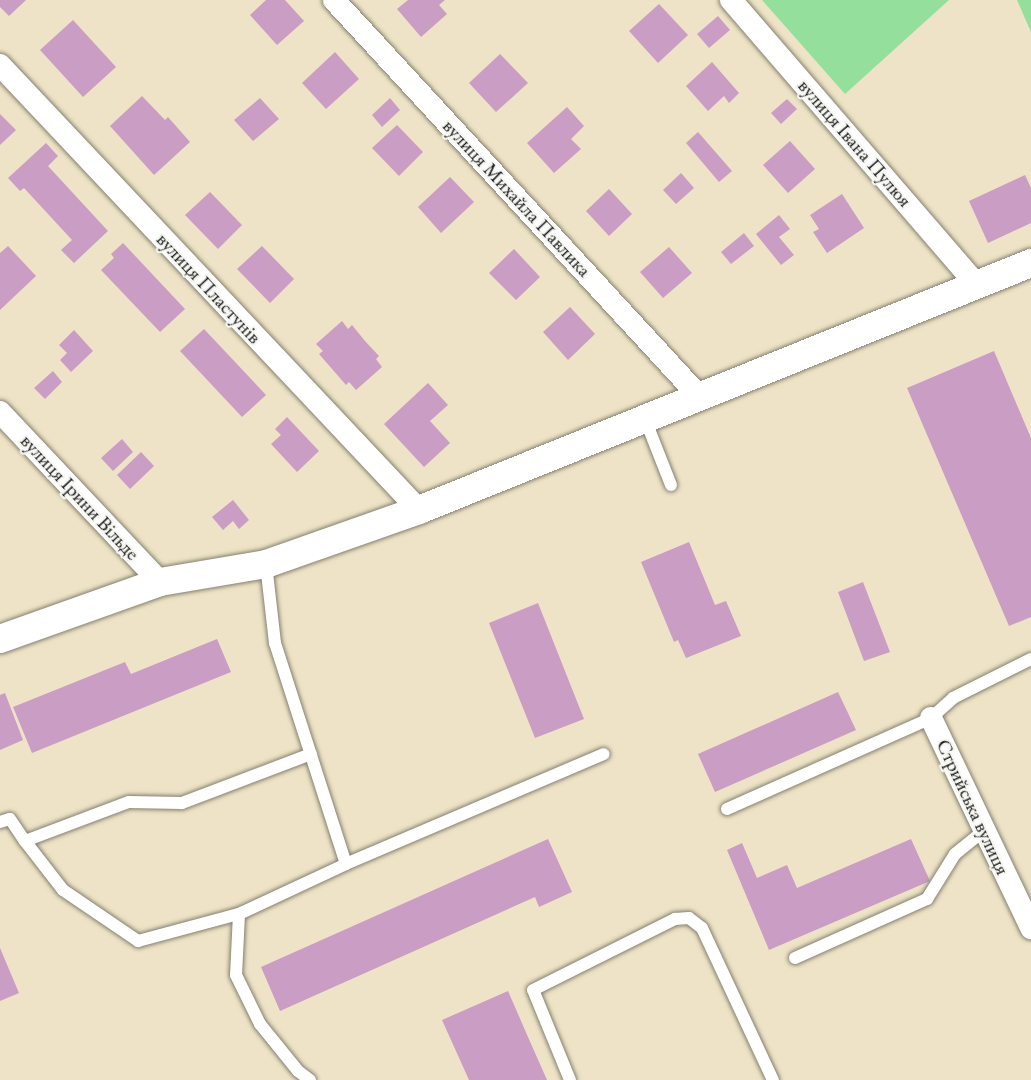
<!DOCTYPE html>
<html>
<head>
<meta charset="utf-8">
<style>
  body { margin:0 }
  #map { position:relative; width:1031px; height:1080px; overflow:hidden; background:#eee3c6; font-family:"EB Garamond",serif }
  div>[style] { position:absolute }
  .green>* { inset:0; background:#94df9b }
  .building>* { inset:0; background:#ca9dc4 }
  .roads { filter:drop-shadow(0 0 2px #858071) drop-shadow(0 0 2px #858071) }
  .service>* { height:12px; margin:-6px; padding:0 6px; transform-origin:6px; border-radius:6px; background:#fff }
  .minor>* { height:22px; margin:-11px; padding:0 11px; transform-origin:11px; border-radius:11px; background:#fff }
  .tertiary>* { height:28px; margin:-14px; padding:0 14px; transform-origin:14px; border-radius:14px; background:#fff }
  span { translate:-50% -50%; white-space:nowrap; text-align:center; line-height:1.15; -webkit-text-stroke:4.5px #f6f6f2; paint-order:stroke }
  .street-label { font-size:20px; color:#1c1c1c }
</style>
</head>
<body>
<div id="map">
  <div class="green">
    <i style="clip-path:polygon(762px 0,949px 0,845px 94px)"></i>
    <i style="clip-path:polygon(1017px 0,1031px 0,1031px 32px)"></i>
  </div>
  <div class="building">
    <i style="clip-path:polygon(0 0,26px 0,9px 16px,0 7px)"></i>
    <i style="clip-path:polygon(266px 0,285px 0,304px 21px,277px 45px,250px 15px)"></i>
    <i style="clip-path:polygon(408px 0,445px 0,439px 5px,447px 14px,421px 37px,397px 9px)"></i>
    <i style="clip-path:polygon(659px 4px,688px 35px,658px 63px,629px 31px)"></i>
    <i style="clip-path:polygon(718px 16px,730px 30px,709px 48px,697px 34px)"></i>
    <i style="clip-path:polygon(73px 20px,116px 67px,83px 97px,40px 50px)"></i>
    <i style="clip-path:polygon(335px 52px,359px 79px,326px 109px,302px 83px)"></i>
    <i style="clip-path:polygon(500px 54px,528px 83px,496px 112px,469px 83px)"></i>
    <i style="clip-path:polygon(712px 62px,739px 93px,729px 103px,724px 96px,708px 111px,686px 86px)"></i>
    <i style="clip-path:polygon(142px 96px,165px 120px,168px 117px,190px 142px,154px 175px,110px 126px)"></i>
    <i style="clip-path:polygon(260px 98px,279px 119px,253px 141px,234px 120px)"></i>
    <i style="clip-path:polygon(390px 98px,400px 110px,382px 127px,372px 115px)"></i>
    <i style="clip-path:polygon(787px 99px,797px 109px,781px 124px,771px 113px)"></i>
    <i style="clip-path:polygon(567px 107px,584px 126px,571px 139px,581px 149px,554px 173px,527px 143px)"></i>
    <i style="clip-path:polygon(0 114px,16px 130px,0 145px)"></i>
    <i style="clip-path:polygon(397px 125px,423px 152px,399px 176px,372px 148px)"></i>
    <i style="clip-path:polygon(698px 132px,732px 171px,719px 182px,686px 143px)"></i>
    <i style="clip-path:polygon(790px 141px,815px 169px,788px 193px,763px 165px)"></i>
    <i style="clip-path:polygon(46px 143px,58px 156px,48px 166px,108px 231px,74px 263px,61px 250px,72px 240px,24px 188px,20px 191px,8px 178px)"></i>
    <i style="clip-path:polygon(681px 173px,694px 188px,676px 204px,663px 190px)"></i>
    <i style="clip-path:polygon(1025px 175px,1031px 188px,1031px 223px,988px 243px,969px 201px)"></i>
    <i style="clip-path:polygon(450px 177px,474px 202px,441px 233px,418px 207px)"></i>
    <i style="clip-path:polygon(609px 189px,632px 214px,609px 236px,586px 211px)"></i>
    <i style="clip-path:polygon(210px 192px,242px 225px,218px 249px,185px 215px)"></i>
    <i style="clip-path:polygon(842px 194px,864px 228px,827px 253px,813px 232px,819px 229px,810px 215px)"></i>
    <i style="clip-path:polygon(779px 215px,790px 229px,779px 237px,794px 255px,781px 265px,756px 234px)"></i>
    <i style="clip-path:polygon(744px 233px,754px 246px,731px 264px,721px 252px)"></i>
    <i style="clip-path:polygon(123px 243px,185px 309px,160px 332px,101px 270px,114px 258px,111px 254px)"></i>
    <i style="clip-path:polygon(8px 246px,36px 276px,0 310px,0 253px)"></i>
    <i style="clip-path:polygon(262px 246px,294px 279px,270px 303px,237px 269px)"></i>
    <i style="clip-path:polygon(669px 247px,692px 273px,663px 298px,640px 272px)"></i>
    <i style="clip-path:polygon(514px 249px,540px 277px,516px 300px,489px 273px)"></i>
    <i style="clip-path:polygon(570px 307px,595px 334px,568px 360px,543px 332px)"></i>
    <i style="clip-path:polygon(342px 321px,348px 329px,352px 325px,365px 341px,379px 356px,376px 359px,382px 367px,356px 390px,349px 382px,346px 385px,319px 354px,323px 351px,316px 344px)"></i>
    <i style="clip-path:polygon(204px 329px,266px 395px,242px 417px,180px 351px)"></i>
    <i style="clip-path:polygon(74px 330px,93px 351px,71px 372px,60px 360px,67px 353px,59px 345px)"></i>
    <i style="clip-path:polygon(994px 351px,1031px 438px,1031px 617px,1009px 626px,907px 388px)"></i>
    <i style="clip-path:polygon(53px 371px,62px 382px,45px 399px,34px 388px)"></i>
    <i style="clip-path:polygon(428px 383px,448px 405px,430px 421px,450px 443px,424px 467px,384px 424px)"></i>
    <i style="clip-path:polygon(287px 417px,319px 451px,297px 472px,271px 444px,281px 435px,275px 429px)"></i>
    <i style="clip-path:polygon(122px 439px,133px 452px,113px 471px,101px 458px)"></i>
    <i style="clip-path:polygon(141px 452px,154px 466px,130px 489px,117px 475px)"></i>
    <i style="clip-path:polygon(233px 500px,249px 520px,239px 529px,233px 521px,223px 530px,212px 517px)"></i>
    <i style="clip-path:polygon(689px 542px,715px 605px,726px 601px,741px 636px,686px 658px,678px 640px,674px 642px,641px 562px)"></i>
    <i style="clip-path:polygon(863px 582px,890px 652px,864px 661px,838px 592px)"></i>
    <i style="clip-path:polygon(538px 603px,584px 719px,535px 738px,489px 623px)"></i>
    <i style="clip-path:polygon(217px 639px,231px 672px,32px 753px,13px 707px,125px 662px,131px 674px)"></i>
    <i style="clip-path:polygon(838px 692px,856px 730px,715px 792px,698px 754px)"></i>
    <i style="clip-path:polygon(5px 693px,23px 740px,0 750px,0 695px)"></i>
    <i style="clip-path:polygon(548px 839px,572px 892px,539px 907px,535px 897px,280px 1011px,261px 967px)"></i>
    <i style="clip-path:polygon(911px 839px,930px 881px,769px 950px,727px 850px,742px 843px,757px 878px,787px 865px,797px 888px)"></i>
    <i style="clip-path:polygon(0 948px,19px 993px,0 1001px)"></i>
    <i style="clip-path:polygon(508px 991px,528px 1037px,547px 1080px,469px 1080px,442px 1020px)"></i>
  </div>
  <div class="roads">
    <div class="service">
      <i style="left:645px;top:419px;width:71px;rotate:68.5deg"></i>
      <i style="left:266px;top:564px;width:80px;rotate:83.5deg"></i>
      <i style="left:275px;top:643px;width:232px;rotate:72.2deg"></i>
      <i style="left:727px;top:809px;width:223px;rotate:-24deg"></i>
      <i style="left:931px;top:718px;width:30px;rotate:-42deg"></i>
      <i style="left:953px;top:698px;width:87px;rotate:-26.6deg"></i>
      <i style="left:0;top:822px;width:10px;rotate:-17deg"></i>
      <i style="left:10px;top:819px;width:27px;rotate:56deg"></i>
      <i style="left:25px;top:841px;width:111px;rotate:-20.6deg"></i>
      <i style="left:129px;top:802px;width:53px;rotate:1.1deg"></i>
      <i style="left:182px;top:803px;width:138px;rotate:-20.8deg"></i>
      <i style="left:25px;top:841px;width:62px;rotate:52.2deg"></i>
      <i style="left:63px;top:890px;width:91px;rotate:34.2deg"></i>
      <i style="left:138px;top:941px;width:105px;rotate:-15deg"></i>
      <i style="left:239px;top:914px;width:118px;rotate:-25deg"></i>
      <i style="left:346px;top:864px;width:280px;rotate:-23.1deg"></i>
      <i style="left:239px;top:914px;width:61px;rotate:92.8deg"></i>
      <i style="left:236px;top:975px;width:55px;rotate:63.9deg"></i>
      <i style="left:260px;top:1024px;width:60px;rotate:51deg"></i>
      <i style="left:298px;top:1071px;width:15px;rotate:37deg"></i>
      <i style="left:795px;top:958px;width:145px;rotate:-24.1deg"></i>
      <i style="left:927px;top:899px;width:53px;rotate:-58.1deg"></i>
      <i style="left:955px;top:854px;width:36px;rotate:-39deg"></i>
      <i style="left:570px;top:1080px;width:97px;rotate:-112.3deg"></i>
      <i style="left:533px;top:990px;width:159px;rotate:-26.6deg"></i>
      <i style="left:675px;top:919px;width:14px;rotate:-4deg"></i>
      <i style="left:689px;top:918px;width:16px;rotate:38deg"></i>
      <i style="left:702px;top:928px;width:168px;rotate:65deg"></i>
    </div>
    <div class="minor">
      <i style="left:334px;top:0;width:540px;rotate:47.33deg"></i>
      <i style="left:731px;top:0;width:378px;rotate:49.2deg"></i>
      <i style="left:0;top:65px;width:611px;rotate:46.72deg"></i>
      <i style="left:0;top:412px;width:233px;rotate:46.7deg"></i>
      <i style="left:931px;top:718px;width:233px;rotate:64.5deg"></i>
    </div>
    <div class="tertiary">
      <i style="left:0;top:639px;width:170px;rotate:-19.6deg"></i>
      <i style="left:160px;top:582px;width:108px;rotate:-9.6deg"></i>
      <i style="left:266px;top:564px;width:162px;rotate:-19.4deg"></i>
      <i style="left:419px;top:510px;width:660px;rotate:-21.98deg"></i>
    </div>
  </div>
  <div class="street-label">
    <span style="left:855px;top:143px;rotate:49deg">вулиця Івана Пулюя</span>
    <span style="left:517px;top:198px;rotate:47deg">вулиця Михайла Павлика</span>
    <span style="left:209px;top:288px;rotate:47deg">вулиця Пластунів</span>
    <span style="left:80px;top:497px;rotate:47deg">вулиця Ірини Вільде</span>
    <span style="left:973px;top:807px;rotate:65deg">Стрийська вулиця</span>
  </div>
</div>
</body>
</html>
